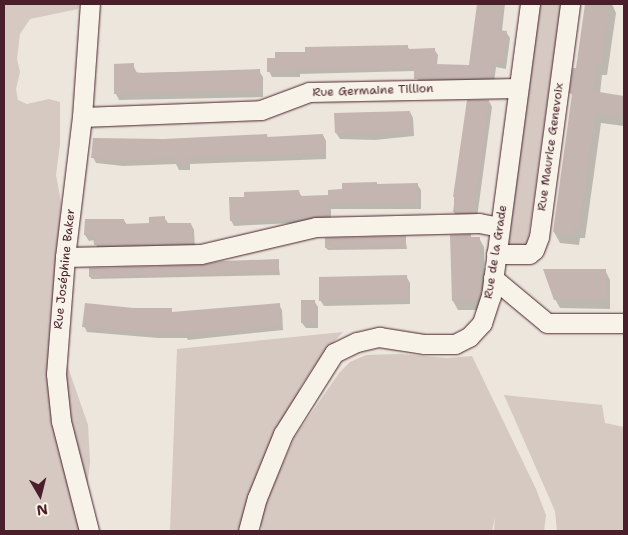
<!DOCTYPE html>
<html>
<head>
<meta charset="utf-8">
<style>
  body { margin:0 }
  #map { position:relative; width:628px; height:535px; overflow:hidden; background:#ece6dd; font-family:"Shantell Sans",sans-serif }
  div>[style] { position:absolute }
  .green>* { inset:0; background:#d5c9c2 }
  .shadow>* { inset:0; background:#0003 }
  .building>* { inset:0; background:#c4b5b0 }
  .roads { filter:drop-shadow(0 0 1px #4a1f2b) drop-shadow(0 0 1px #4a1f2b) }
  .minor>* { height:19px; margin:-9.5px; padding:0 9.5px; transform-origin:9.5px; border-radius:9.5px; background:#f7f3e8 }
  span { translate:-50% -50%; white-space:nowrap; text-align:center; line-height:1.15; -webkit-text-stroke:4px #f7f3e8; paint-order:stroke }
  .street-label { font-size:12px; color:#4a1f2b }
  .frame { position:absolute; inset:0; border:5px solid #4a1f2b; pointer-events:none }
  .north { position:absolute; left:15px; top:470px; width:50px; height:50px; -webkit-text-stroke:4px #f7f3e8; paint-order:stroke; rotate:172deg; font-size:14px; font-weight:700; line-height:20px; text-align:center; color:#4a1f2b }
  .north::after { content:''; display:block; margin:auto; width:18px; height:22px; background:#4a1f2b; clip-path:polygon(50% 0,100% 100%,50% 72%,0 100%) }
</style>
</head>
<body>
<div id="map">
  <div class="green">
    <i style="clip-path:polygon(4px 4px,79px 4px,78px 9px,30px 19px,20px 34px,17px 59px,20px 72px,16px 89px,18px 100px,27px 104px,49px 99px,60px 102px,60px 144px,56px 175px,61px 202px,54px 327px,88px 425px,90px 462px,86px 497px,87px 531px,4px 531px)"></i>
    <i style="clip-path:polygon(540px 4px,561px 4px,527px 248px,506px 244px)"></i>
    <i style="clip-path:polygon(343px 332px,323px 353px,302px 385px,254px 483px,239px 531px,170px 531px,177px 349px)"></i>
    <i style="clip-path:polygon(401px 354px,447px 358px,472px 356px,536px 489px,546px 515px,544px 531px,494px 531px,495px 517px,492px 531px,262px 531px,259px 519px,294px 438px,339px 373px,350px 362px,366px 355px)"></i>
    <i style="clip-path:polygon(504px 395px,602px 405px,605px 423px,624px 427px,624px 531px,557px 531px,555px 511px)"></i>
  </div>
  <div class="shadow">
    <i style="clip-path:polygon(478px 4px,505px 4px,502px 31px,506px 32px,510px 38px,506px 69px,496px 67px,494px 83px,419px 84px,415px 71px,300px 74px,300px 77px,272px 77px,269px 71px,306px 53px,407px 46px,410px 50px,434px 49px,438px 55px,437px 65px,470px 66px)"></i>
    <i style="clip-path:polygon(586px 4px,612px 4px,616px 13px,607px 75px,602px 75px,600px 94px,624px 97px,624px 126px,601px 123px,585px 238px,580px 238px,579px 245px,560px 243px,554px 232px,573px 97px,571px 93px,577px 70px)"></i>
    <i style="clip-path:polygon(133px 65px,137px 73px,259px 71px,263px 77px,263px 97px,119px 100px,116px 94px)"></i>
    <i style="clip-path:polygon(489px 101px,492px 107px,477px 218px,457px 218px,454px 212px,454px 197px)"></i>
    <i style="clip-path:polygon(410px 112px,413px 118px,414px 136px,375px 140px,340px 139px,336px 133px,336px 114px)"></i>
    <i style="clip-path:polygon(267px 135px,268px 138px,323px 135px,326px 141px,326px 159px,190px 164px,190px 170px,179px 170px,176px 164px,123px 166px,96px 163px,93px 157px,164px 140px)"></i>
    <i style="clip-path:polygon(344px 184px,417px 184px,421px 190px,421px 209px,331px 209px,331px 221px,234px 226px,231px 220px,246px 198px,299px 192px,302px 197px,329px 200px,344px 190px)"></i>
    <i style="clip-path:polygon(164px 217px,168px 223px,191px 224px,194px 230px,195px 249px,98px 251px,95px 240px,89px 241px,85px 235px,124px 220px,127px 225px,150px 224px)"></i>
    <i style="clip-path:polygon(405px 237px,407px 249px,328px 250px,326px 248px)"></i>
    <i style="clip-path:polygon(472px 238px,479px 238px,484px 247px,485px 298px,482px 310px,458px 310px,453px 301px)"></i>
    <i style="clip-path:polygon(278px 261px,280px 275px,92px 279px,90px 277px)"></i>
    <i style="clip-path:polygon(605px 270px,610px 280px,610px 309px,560px 308px,555px 299px)"></i>
    <i style="clip-path:polygon(406px 276px,410px 283px,410px 304px,324px 306px,320px 300px)"></i>
    <i style="clip-path:polygon(314px 301px,318px 307px,318px 328px,306px 328px,302px 323px)"></i>
    <i style="clip-path:polygon(279px 305px,282px 310px,283px 330px,188px 340px,187px 338px,158px 338px,87px 332px,84px 326px,171px 310px,173px 313px)"></i>
  </div>
  <div class="building">
    <i style="clip-path:polygon(477px 4px,502px 4px,498px 30px,507px 31px,503px 63px,494px 62px,491px 77px,414px 79px,414px 66px,370px 69px,298px 68px,298px 71px,267px 72px,267px 58px,275px 58px,275px 52px,305px 52px,305px 47px,408px 45px,408px 49px,435px 48px,435px 64px,469px 65px)"></i>
    <i style="clip-path:polygon(585px 4px,610px 4px,602px 65px,597px 65px,593px 91px,624px 96px,624px 117px,595px 113px,579px 228px,574px 228px,573px 235px,553px 232px,572px 94px,569px 93px,573px 68px,576px 68px)"></i>
    <i style="clip-path:polygon(134px 63px,134px 72px,143px 73px,260px 69px,261px 91px,114px 94px,114px 64px)"></i>
    <i style="clip-path:polygon(467px 100px,489px 100px,474px 212px,453px 212px,455px 197px,453px 197px)"></i>
    <i style="clip-path:polygon(410px 111px,411px 130px,371px 134px,335px 133px,334px 113px)"></i>
    <i style="clip-path:polygon(267px 134px,267px 137px,323px 134px,323px 153px,187px 158px,187px 164px,175px 164px,175px 158px,119px 160px,91px 158px,93px 138px,164px 139px)"></i>
    <i style="clip-path:polygon(377px 182px,377px 184px,418px 183px,418px 204px,328px 203px,328px 215px,300px 219px,230px 221px,229px 197px,244px 197px,244px 192px,299px 190px,300px 196px,328px 195px,328px 199px,328px 190px,342px 189px,342px 183px)"></i>
    <i style="clip-path:polygon(165px 216px,165px 223px,191px 223px,192px 243px,94px 245px,93px 235px,84px 235px,85px 219px,124px 219px,124px 224px,149px 223px,149px 217px)"></i>
    <i style="clip-path:polygon(471px 234px,471px 237px,480px 237px,480px 293px,478px 301px,452px 301px,450px 235px)"></i>
    <i style="clip-path:polygon(406px 236px,406px 246px,325px 248px,325px 238px)"></i>
    <i style="clip-path:polygon(279px 259px,279px 272px,89px 277px,89px 268px,201px 265px,222px 261px)"></i>
    <i style="clip-path:polygon(543px 269px,606px 269px,606px 300px,554px 300px)"></i>
    <i style="clip-path:polygon(407px 275px,408px 299px,319px 301px,319px 277px)"></i>
    <i style="clip-path:polygon(301px 300px,315px 300px,316px 323px,301px 323px)"></i>
    <i style="clip-path:polygon(85px 303px,133px 308px,172px 308px,172px 312px,280px 303px,281px 326px,184px 335px,184px 333px,154px 333px,93px 328px,82px 327px)"></i>
  </div>
  <div class="roads">
    <div class="minor">
      <i style="left:82px;top:117px;width:179px;rotate:-2.2deg"></i>
      <i style="left:261px;top:110px;width:51px;rotate:-20.6deg"></i>
      <i style="left:309px;top:92px;width:209px;rotate:-1.1deg"></i>
      <i style="left:496px;top:254px;width:33px"></i>
      <i style="left:529px;top:254px;width:6px;rotate:-39deg"></i>
      <i style="left:534px;top:250px;width:14px;rotate:-69deg"></i>
      <i style="left:539px;top:237px;width:235px;rotate:-82.4deg"></i>
      <i style="left:65px;top:257px;width:136px;rotate:-1.3deg"></i>
      <i style="left:201px;top:254px;width:118px;rotate:-13.2deg"></i>
      <i style="left:316px;top:227px;width:163px;rotate:-1.4deg"></i>
      <i style="left:479px;top:223px;width:21px;rotate:11deg"></i>
      <i style="left:493px;top:278px;width:70px;rotate:39.8deg"></i>
      <i style="left:547px;top:323px;width:77px"></i>
      <i style="left:89px;top:531px;width:114px;rotate:-104.3deg"></i>
      <i style="left:61px;top:421px;width:47px;rotate:-96.1deg"></i>
      <i style="left:56px;top:374px;width:117px;rotate:-85.6deg"></i>
      <i style="left:65px;top:257px;width:141px;rotate:-83.1deg"></i>
      <i style="left:82px;top:117px;width:113px;rotate:-86deg"></i>
      <i style="left:248px;top:531px;width:34px;rotate:-75deg"></i>
      <i style="left:257px;top:498px;width:69px;rotate:-67.9deg"></i>
      <i style="left:283px;top:434px;width:96px;rotate:-57.8deg"></i>
      <i style="left:334px;top:353px;width:25px;rotate:-26deg"></i>
      <i style="left:357px;top:342px;width:23px;rotate:-13deg"></i>
      <i style="left:379px;top:337px;width:46px;rotate:8.8deg"></i>
      <i style="left:424px;top:344px;width:31px"></i>
      <i style="left:455px;top:344px;width:16px;rotate:-27deg"></i>
      <i style="left:469px;top:337px;width:19px;rotate:-47deg"></i>
      <i style="left:482px;top:323px;width:28px;rotate:-72deg"></i>
      <i style="left:491px;top:296px;width:295px;rotate:-82.4deg"></i>
    </div>
  </div>
  <div class="street-label">
    <span style="left:373px;top:91px;rotate:-2deg">Rue Germaine Tillion</span>
    <span style="left:551px;top:147px;rotate:-82deg">Rue Maurice Genevoix</span>
    <span style="left:496px;top:252px;rotate:-81deg">Rue de la Grade</span>
    <span style="left:65px;top:269px;rotate:-84deg">Rue Joséphine Baker</span>
  </div>
  <div class="frame"></div>
  <div class="north">N</div>
</div>
</body>
</html>
